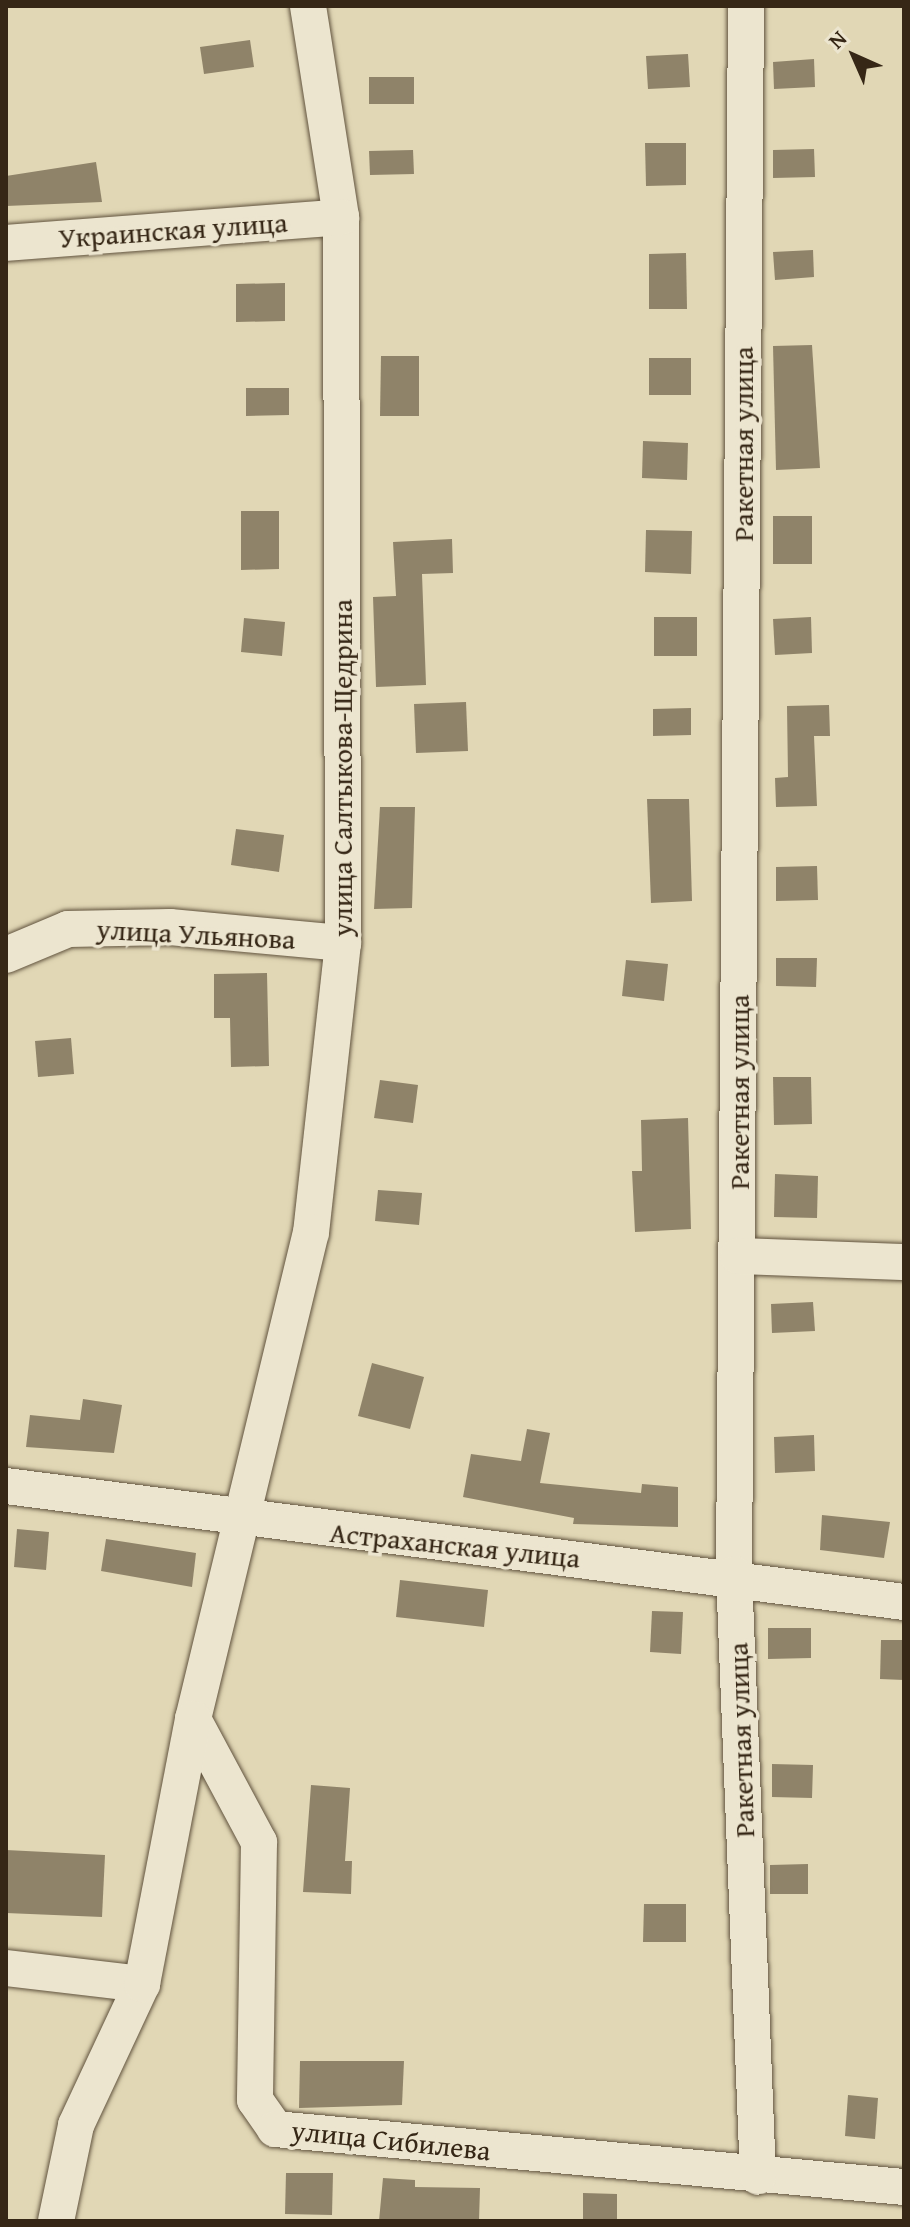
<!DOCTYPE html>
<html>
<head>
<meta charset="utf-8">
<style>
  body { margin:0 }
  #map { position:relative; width:910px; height:2227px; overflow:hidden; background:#e1d7b5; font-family:"Gentium Book Plus",serif }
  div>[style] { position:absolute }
  .building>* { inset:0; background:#8f8369 }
  .roads { filter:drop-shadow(0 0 2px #61533e) drop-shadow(0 0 2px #61533e) }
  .street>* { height:36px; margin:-18px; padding:0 18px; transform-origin:18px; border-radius:18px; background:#ece5cf }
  span { translate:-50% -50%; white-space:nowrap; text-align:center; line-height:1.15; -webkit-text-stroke:7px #ece5cf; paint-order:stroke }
  .street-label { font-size:28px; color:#362716 }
  .frame { position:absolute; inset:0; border:8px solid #362716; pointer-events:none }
  .north { position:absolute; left:814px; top:16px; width:80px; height:80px; -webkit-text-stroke:6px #ece5cf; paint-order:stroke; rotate:315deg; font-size:22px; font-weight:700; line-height:32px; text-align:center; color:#362716 }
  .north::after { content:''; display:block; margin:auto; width:28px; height:36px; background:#362716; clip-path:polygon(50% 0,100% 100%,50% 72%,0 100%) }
</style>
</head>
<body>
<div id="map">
  <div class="building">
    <i style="clip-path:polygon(250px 40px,254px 67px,204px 74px,200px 47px)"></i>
    <i style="clip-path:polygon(688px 54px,690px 87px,648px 89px,646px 56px)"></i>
    <i style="clip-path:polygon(814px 59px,815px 87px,774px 89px,773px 62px)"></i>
    <i style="clip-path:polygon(369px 77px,414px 77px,414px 104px,369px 104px)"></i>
    <i style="clip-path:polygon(645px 143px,686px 143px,686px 185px,646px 186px)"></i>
    <i style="clip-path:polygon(814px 149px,815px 177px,773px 178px,773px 150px)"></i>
    <i style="clip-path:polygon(413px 150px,414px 174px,370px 175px,369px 151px)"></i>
    <i style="clip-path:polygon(96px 162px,102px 202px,6px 206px,6px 176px)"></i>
    <i style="clip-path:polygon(813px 250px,814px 277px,775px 280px,773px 252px)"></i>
    <i style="clip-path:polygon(686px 253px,687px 309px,649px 309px,649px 254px)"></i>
    <i style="clip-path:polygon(285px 283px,285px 321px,236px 322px,236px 284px)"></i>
    <i style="clip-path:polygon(812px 345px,820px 468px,776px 470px,773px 346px)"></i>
    <i style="clip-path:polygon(381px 356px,419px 356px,419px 416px,380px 416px)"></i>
    <i style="clip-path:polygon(649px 358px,691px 358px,691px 395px,649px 395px)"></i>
    <i style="clip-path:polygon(246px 388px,289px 388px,289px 415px,246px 416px)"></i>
    <i style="clip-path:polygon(643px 441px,688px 443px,687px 480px,642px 478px)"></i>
    <i style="clip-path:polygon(241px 511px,279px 511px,279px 569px,241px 570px)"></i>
    <i style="clip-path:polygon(773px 516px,812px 516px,812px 564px,773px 564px)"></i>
    <i style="clip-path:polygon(646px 530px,692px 531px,691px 574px,645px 572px)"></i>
    <i style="clip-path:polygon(452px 539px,453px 573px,422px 574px,426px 685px,376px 687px,373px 597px,396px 596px,393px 542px)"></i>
    <i style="clip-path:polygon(654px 617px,697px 617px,697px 656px,654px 656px)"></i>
    <i style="clip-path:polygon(811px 617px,812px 653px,775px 655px,773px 619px)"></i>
    <i style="clip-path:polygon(244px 618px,285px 622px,282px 656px,241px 652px)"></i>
    <i style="clip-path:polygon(466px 702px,468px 751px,416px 753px,414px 704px)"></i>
    <i style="clip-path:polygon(829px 705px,830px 736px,814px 736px,817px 806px,776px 807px,775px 778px,788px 777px,787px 706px)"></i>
    <i style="clip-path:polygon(691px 708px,691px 735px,653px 736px,653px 709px)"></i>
    <i style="clip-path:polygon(647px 799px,689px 799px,692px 901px,651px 903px)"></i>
    <i style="clip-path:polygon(380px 807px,415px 807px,412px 908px,374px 909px)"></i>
    <i style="clip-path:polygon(236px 829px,284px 835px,279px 872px,231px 865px)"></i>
    <i style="clip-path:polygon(817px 866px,818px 900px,776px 901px,776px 867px)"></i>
    <i style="clip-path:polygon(776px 958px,817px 958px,816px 987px,776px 986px)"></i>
    <i style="clip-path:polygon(626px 960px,668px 964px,664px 1001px,622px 996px)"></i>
    <i style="clip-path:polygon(267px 973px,269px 1066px,231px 1067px,230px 1018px,214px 1018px,214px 974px)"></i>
    <i style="clip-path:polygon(71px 1038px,74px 1074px,38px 1077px,35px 1041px)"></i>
    <i style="clip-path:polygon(773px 1077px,811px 1077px,812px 1124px,774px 1125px)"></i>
    <i style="clip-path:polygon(380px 1080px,418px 1085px,413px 1123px,374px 1118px)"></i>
    <i style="clip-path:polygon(688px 1118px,691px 1229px,635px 1232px,632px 1171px,642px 1171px,641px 1120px)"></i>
    <i style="clip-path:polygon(775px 1174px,818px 1176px,817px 1218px,774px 1217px)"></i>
    <i style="clip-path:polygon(378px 1190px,422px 1193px,419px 1225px,375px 1221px)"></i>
    <i style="clip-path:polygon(813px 1302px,815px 1331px,772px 1333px,771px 1304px)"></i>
    <i style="clip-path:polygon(372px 1363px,424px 1377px,410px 1429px,358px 1416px)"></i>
    <i style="clip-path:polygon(83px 1399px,122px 1405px,114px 1453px,26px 1447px,30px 1415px,80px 1420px)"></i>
    <i style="clip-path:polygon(527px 1429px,550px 1433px,540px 1483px,641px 1493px,642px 1484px,678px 1487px,678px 1527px,573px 1524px,574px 1518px,463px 1497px,471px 1454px,521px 1461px)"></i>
    <i style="clip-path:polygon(814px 1435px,815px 1471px,775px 1473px,774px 1437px)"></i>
    <i style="clip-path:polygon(822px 1515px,890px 1522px,884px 1558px,820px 1550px)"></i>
    <i style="clip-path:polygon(17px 1529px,49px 1532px,46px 1570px,14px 1567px)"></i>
    <i style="clip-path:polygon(106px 1539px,196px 1553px,192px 1587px,101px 1571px)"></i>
    <i style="clip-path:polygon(400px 1580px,488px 1590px,484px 1627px,396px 1617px)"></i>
    <i style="clip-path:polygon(652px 1611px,683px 1612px,681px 1654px,650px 1652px)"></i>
    <i style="clip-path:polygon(768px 1628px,811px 1628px,811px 1658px,768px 1659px)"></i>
    <i style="clip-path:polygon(881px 1640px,904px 1640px,904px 1680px,880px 1679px)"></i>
    <i style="clip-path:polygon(772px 1764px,813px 1765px,812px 1798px,772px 1797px)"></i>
    <i style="clip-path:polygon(311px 1785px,350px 1788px,345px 1861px,352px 1861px,351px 1894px,303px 1892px)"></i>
    <i style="clip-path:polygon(6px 1850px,105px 1855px,102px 1917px,6px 1913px)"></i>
    <i style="clip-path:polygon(808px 1864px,808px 1894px,770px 1894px,770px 1865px)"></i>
    <i style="clip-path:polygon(644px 1904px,686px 1904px,686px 1942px,643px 1942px)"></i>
    <i style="clip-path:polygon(300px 2061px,404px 2061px,402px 2105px,299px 2108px)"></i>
    <i style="clip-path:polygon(848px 2095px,878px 2098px,875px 2139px,845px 2136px)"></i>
    <i style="clip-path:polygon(286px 2173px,333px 2173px,332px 2215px,285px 2214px)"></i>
    <i style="clip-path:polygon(383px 2178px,415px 2180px,415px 2187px,480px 2188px,479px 2221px,379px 2221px)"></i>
    <i style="clip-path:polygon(583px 2193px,617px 2194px,617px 2221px,583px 2221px)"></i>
  </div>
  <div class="roads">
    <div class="street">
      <i style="left:308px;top:6px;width:214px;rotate:81.1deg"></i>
      <i style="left:341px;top:217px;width:726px;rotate:89.84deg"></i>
      <i style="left:343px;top:943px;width:291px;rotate:96.3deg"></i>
      <i style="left:311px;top:1232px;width:501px;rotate:103.62deg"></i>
      <i style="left:193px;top:1719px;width:140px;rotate:61.8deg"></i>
      <i style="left:259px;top:1842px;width:258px;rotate:90.9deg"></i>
      <i style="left:255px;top:2100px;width:35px;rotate:55deg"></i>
      <i style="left:275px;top:2129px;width:632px;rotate:5.27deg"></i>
      <i style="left:746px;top:6px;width:1568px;rotate:90.44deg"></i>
      <i style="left:734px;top:1574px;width:603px;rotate:87.72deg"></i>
      <i style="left:6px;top:243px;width:336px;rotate:-4.4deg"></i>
      <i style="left:6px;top:955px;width:67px;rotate:-22.8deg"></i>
      <i style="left:68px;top:929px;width:102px;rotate:-1.1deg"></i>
      <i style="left:170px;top:927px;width:174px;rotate:5.3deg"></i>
      <i style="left:738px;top:1256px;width:166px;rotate:2.1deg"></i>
      <i style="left:6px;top:1486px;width:905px;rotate:7.36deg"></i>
      <i style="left:6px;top:1968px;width:137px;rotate:6.7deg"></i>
      <i style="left:56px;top:2221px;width:98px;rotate:-78.2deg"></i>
      <i style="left:76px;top:2125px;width:156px;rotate:-64.9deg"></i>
      <i style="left:142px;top:1984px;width:270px;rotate:-79.1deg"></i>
    </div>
  </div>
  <div class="street-label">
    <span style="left:173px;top:230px;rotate:-4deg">Украинская улица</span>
    <span style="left:743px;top:444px;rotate:-90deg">Ракетная улица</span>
    <span style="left:342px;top:768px;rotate:-90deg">улица Салтыкова-Щедрина</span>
    <span style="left:196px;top:934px;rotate:3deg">улица Ульянова</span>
    <span style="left:739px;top:1092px;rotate:-90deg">Ракетная улица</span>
    <span style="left:455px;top:1545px;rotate:6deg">Астраханская улица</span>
    <span style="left:741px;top:1740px;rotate:-92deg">Ракетная улица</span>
    <span style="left:391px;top:2140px;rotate:6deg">улица Сибилева</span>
  </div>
  <div class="frame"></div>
  <div class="north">N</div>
</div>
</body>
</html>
